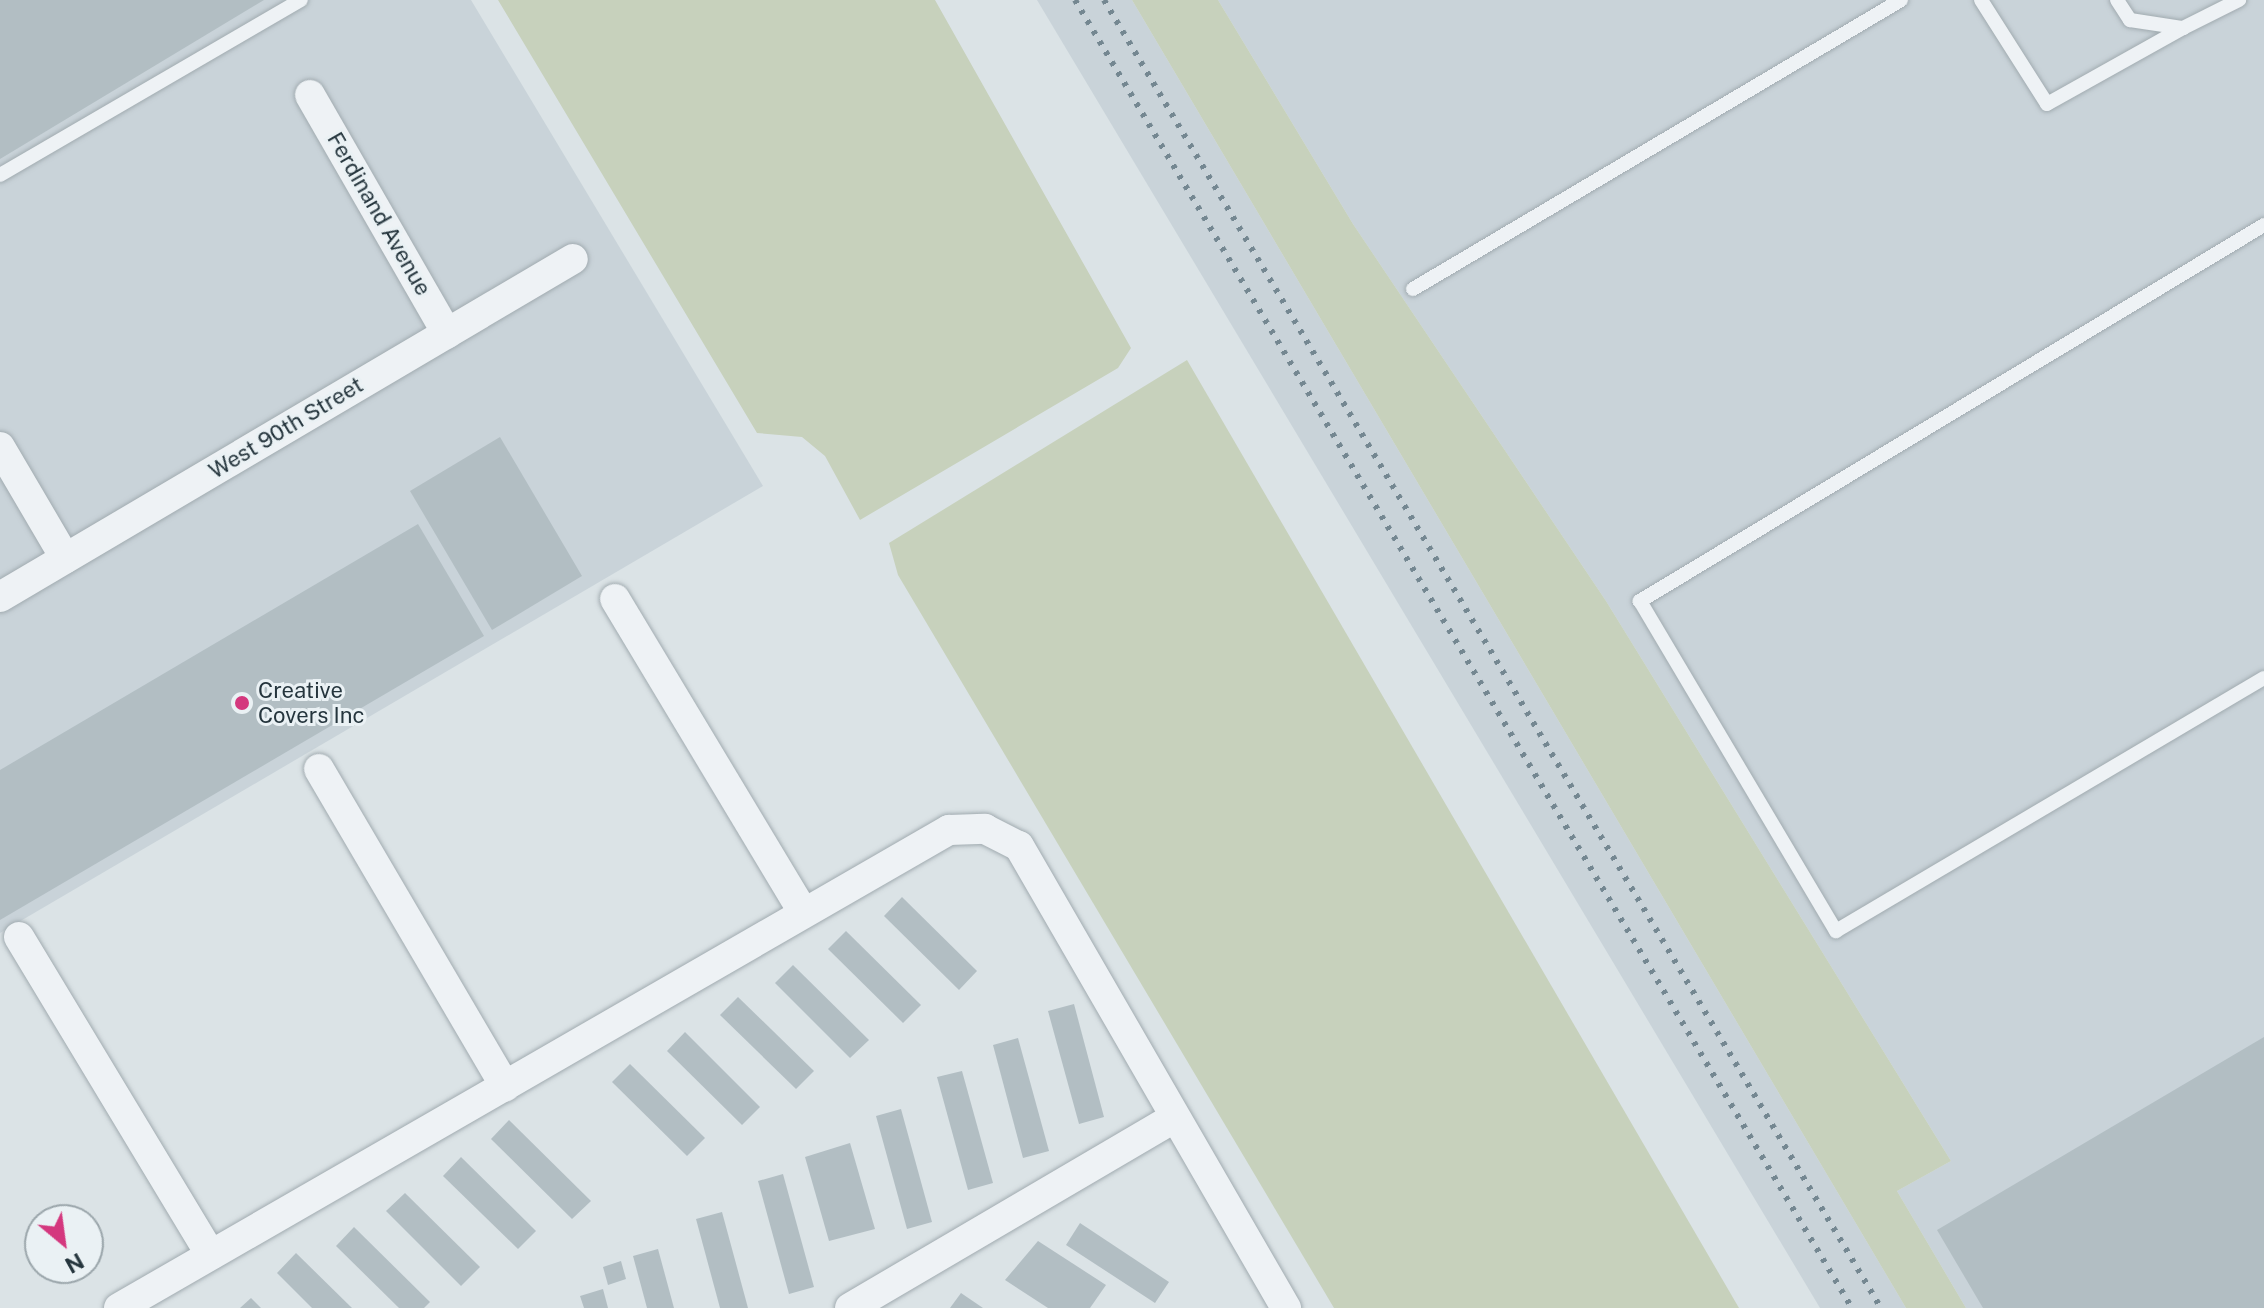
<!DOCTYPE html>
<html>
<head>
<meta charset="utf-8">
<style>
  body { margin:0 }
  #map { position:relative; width:2264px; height:1308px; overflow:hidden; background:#dbe3e6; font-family:"Public Sans",sans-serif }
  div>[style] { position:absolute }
  .built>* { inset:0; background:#c9d3d9 }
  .green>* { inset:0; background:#c7d1bc }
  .building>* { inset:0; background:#b2bec3 }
  .roads { filter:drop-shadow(0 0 2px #a1abb0) drop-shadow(0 0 2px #a1abb0) }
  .service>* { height:14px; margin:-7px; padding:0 7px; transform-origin:7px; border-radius:7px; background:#eef2f5 }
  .minor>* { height:30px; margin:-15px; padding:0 15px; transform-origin:15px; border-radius:15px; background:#eef2f5 }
  .rail>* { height:6px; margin-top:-3px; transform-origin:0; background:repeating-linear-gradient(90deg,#748791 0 4px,transparent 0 12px) }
  .dots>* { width:22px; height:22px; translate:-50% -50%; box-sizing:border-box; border:4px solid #eaf1f4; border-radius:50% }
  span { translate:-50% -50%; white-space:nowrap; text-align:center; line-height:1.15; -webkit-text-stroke:6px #eaf1f4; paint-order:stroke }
  .street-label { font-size:22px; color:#25353d }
  .poi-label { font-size:22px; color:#25353d }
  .left { translate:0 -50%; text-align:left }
  .north { position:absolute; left:24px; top:1204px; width:80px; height:80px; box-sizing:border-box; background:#eaf1f4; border:2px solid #9ba6ab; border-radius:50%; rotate:151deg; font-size:22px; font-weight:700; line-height:32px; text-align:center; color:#25353d }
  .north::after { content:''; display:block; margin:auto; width:28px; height:36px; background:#d4387e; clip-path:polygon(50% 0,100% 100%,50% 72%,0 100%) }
</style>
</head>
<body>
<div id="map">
  <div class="built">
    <i style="clip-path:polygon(0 0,471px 0,763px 486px,0 933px)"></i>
    <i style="clip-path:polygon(1037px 0,1132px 0,1906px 1308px,1820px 1308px)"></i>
    <i style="clip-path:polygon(1218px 0,2264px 0,2264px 1308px,1966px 1308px,1897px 1191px,1951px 1161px,1606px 601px,1353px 224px)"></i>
  </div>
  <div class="green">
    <i style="clip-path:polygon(498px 0,935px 0,1131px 348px,1118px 368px,860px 520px,825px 456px,802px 437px,757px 433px)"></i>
    <i style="clip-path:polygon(1132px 0,1218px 0,1353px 224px,1606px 601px,1951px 1161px,1897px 1191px,1966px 1308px,1906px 1308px)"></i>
    <i style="clip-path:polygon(1187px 360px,1739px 1308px,1334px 1308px,898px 575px,889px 543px)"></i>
  </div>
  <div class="building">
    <i style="clip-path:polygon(0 0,264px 0,0 159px)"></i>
    <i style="clip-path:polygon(500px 437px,582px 576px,492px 630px,410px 491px)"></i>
    <i style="clip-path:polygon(418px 524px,484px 636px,0 920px,0 770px)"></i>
    <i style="clip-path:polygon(902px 897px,977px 971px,959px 990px,884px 916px)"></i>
    <i style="clip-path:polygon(846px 931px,921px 1005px,903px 1023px,828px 949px)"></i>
    <i style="clip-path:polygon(793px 965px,869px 1040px,850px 1058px,775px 983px)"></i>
    <i style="clip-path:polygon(738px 997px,814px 1071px,796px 1089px,720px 1015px)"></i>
    <i style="clip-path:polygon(1074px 1004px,1104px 1117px,1079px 1124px,1048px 1011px)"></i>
    <i style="clip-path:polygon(685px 1032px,760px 1107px,742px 1125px,667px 1051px)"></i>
    <i style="clip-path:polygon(2264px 1037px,2264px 1308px,1983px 1308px,1937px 1230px)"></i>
    <i style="clip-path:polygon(1018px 1038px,1049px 1151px,1023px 1158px,993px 1045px)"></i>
    <i style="clip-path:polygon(630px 1064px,705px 1138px,687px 1156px,612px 1082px)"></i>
    <i style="clip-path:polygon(962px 1071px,993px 1183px,968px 1190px,937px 1077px)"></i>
    <i style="clip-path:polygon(901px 1109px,932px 1222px,907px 1229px,876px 1116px)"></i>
    <i style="clip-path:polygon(509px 1120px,591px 1201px,572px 1219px,491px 1139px)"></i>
    <i style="clip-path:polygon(850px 1143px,875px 1229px,829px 1241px,805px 1157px)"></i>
    <i style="clip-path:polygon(461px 1157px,536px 1231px,518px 1249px,443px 1176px)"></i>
    <i style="clip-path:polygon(783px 1174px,814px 1287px,789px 1294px,758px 1181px)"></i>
    <i style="clip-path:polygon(405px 1193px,480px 1267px,461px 1286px,386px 1211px)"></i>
    <i style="clip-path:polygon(722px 1212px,748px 1308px,720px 1308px,696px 1219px)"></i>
    <i style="clip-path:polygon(1080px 1223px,1169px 1282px,1155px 1303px,1066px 1245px)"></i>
    <i style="clip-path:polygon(354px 1227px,430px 1302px,424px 1308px,399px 1308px,336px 1246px)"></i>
    <i style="clip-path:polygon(1038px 1241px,1106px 1285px,1090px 1308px,1048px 1308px,1005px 1280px)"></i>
    <i style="clip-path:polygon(658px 1249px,674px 1308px,647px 1308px,633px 1256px)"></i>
    <i style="clip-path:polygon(296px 1253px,352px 1308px,312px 1308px,277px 1273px)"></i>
    <i style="clip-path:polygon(621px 1261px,626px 1279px,608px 1285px,603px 1267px)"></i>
    <i style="clip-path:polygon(603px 1289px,608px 1308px,584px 1308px,580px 1296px)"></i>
    <i style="clip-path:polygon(961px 1293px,983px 1308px,950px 1308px)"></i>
    <i style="clip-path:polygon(251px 1298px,261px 1308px,240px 1308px)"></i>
  </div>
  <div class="roads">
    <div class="service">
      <i style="left:1981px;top:0;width:123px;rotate:57.6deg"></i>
      <i style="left:2047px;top:104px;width:156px;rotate:-29.2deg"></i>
      <i style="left:2117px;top:0;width:24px;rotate:57deg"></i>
      <i style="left:2130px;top:20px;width:54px;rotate:8.6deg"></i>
      <i style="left:2183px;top:28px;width:63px;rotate:-26.6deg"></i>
      <i style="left:0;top:175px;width:348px;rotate:-30.2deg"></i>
      <i style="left:2264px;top:225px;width:729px;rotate:148.93deg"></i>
      <i style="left:1640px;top:601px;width:384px;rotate:59.3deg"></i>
      <i style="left:1836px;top:931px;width:497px;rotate:-30.6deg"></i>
      <i style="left:1413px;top:289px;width:567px;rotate:-30.63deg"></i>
    </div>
    <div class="minor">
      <i style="left:310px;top:95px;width:275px;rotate:60.1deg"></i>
      <i style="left:0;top:447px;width:129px;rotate:59.6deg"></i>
      <i style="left:0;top:597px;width:665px;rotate:-30.54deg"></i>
      <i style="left:615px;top:599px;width:366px;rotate:59deg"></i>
      <i style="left:319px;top:769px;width:368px;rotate:59.6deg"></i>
      <i style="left:19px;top:937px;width:371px;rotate:58.9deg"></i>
      <i style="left:119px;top:1308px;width:958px;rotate:-29.94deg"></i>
      <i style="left:949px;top:830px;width:36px;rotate:-2deg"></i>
      <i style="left:985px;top:829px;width:38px;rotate:27deg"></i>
      <i style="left:1019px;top:846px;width:534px;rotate:59.98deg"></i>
      <i style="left:850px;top:1308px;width:376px;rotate:-30.4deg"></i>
    </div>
  </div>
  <div class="rail">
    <i style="left:1075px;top:0;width:1521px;rotate:59.29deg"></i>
    <i style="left:1104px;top:0;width:1521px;rotate:59.29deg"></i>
  </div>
  <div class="dots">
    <i style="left:242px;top:703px;background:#d4387e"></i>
  </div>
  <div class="street-label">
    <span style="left:379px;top:214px;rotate:60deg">Ferdinand Avenue</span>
    <span style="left:286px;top:428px;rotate:-31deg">West 90th Street</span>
  </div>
  <div class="poi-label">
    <span class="left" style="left:258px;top:703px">Creative<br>Covers Inc</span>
  </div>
  <div class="north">N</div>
</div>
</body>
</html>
